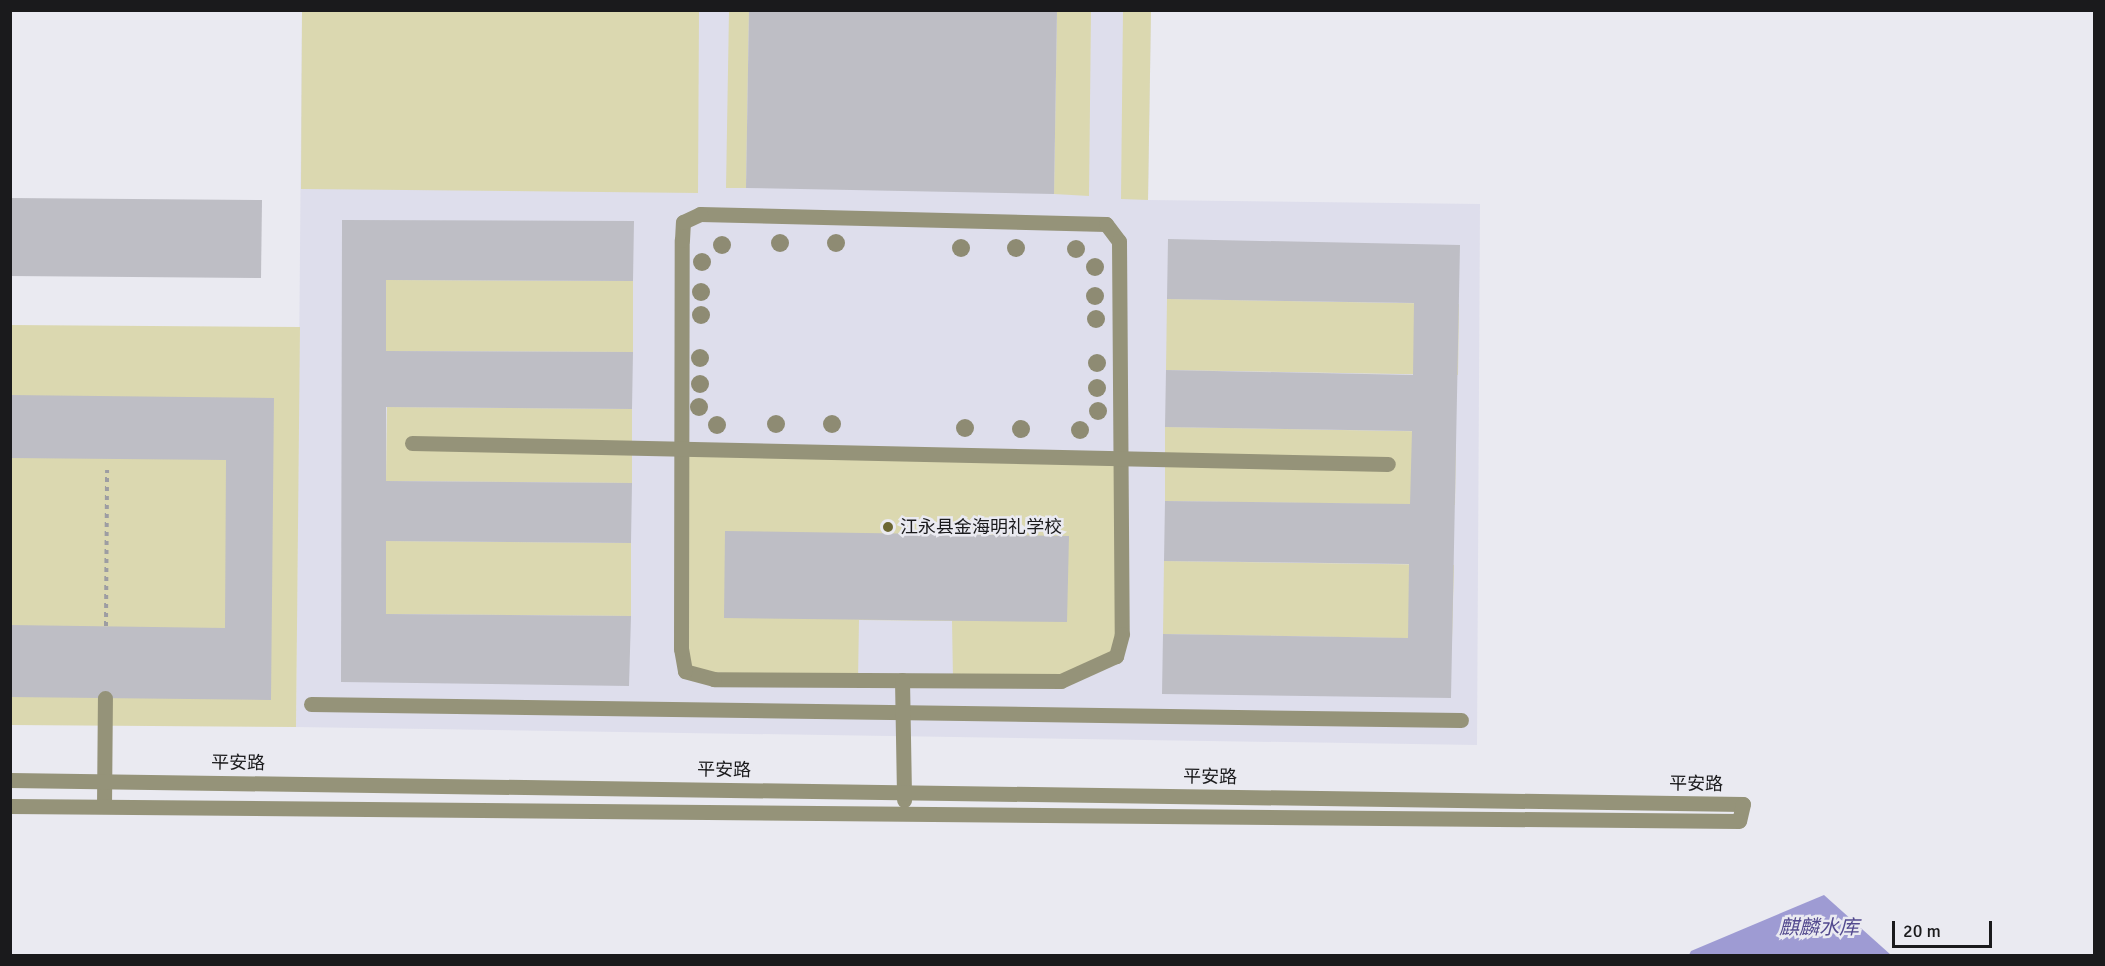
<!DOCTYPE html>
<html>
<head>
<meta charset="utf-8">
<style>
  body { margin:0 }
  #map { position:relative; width:2105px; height:966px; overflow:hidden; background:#eaeaf1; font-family:Signika,"Noto Sans SC",sans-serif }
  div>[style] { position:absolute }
  .built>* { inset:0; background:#dedeec }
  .green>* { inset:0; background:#dbd8b0 }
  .water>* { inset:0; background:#9e9bd3 }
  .building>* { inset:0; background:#bebec5 }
  .path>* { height:4px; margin-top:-2px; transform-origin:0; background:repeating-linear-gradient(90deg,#9d9da2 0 4.5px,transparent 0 9px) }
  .lane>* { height:15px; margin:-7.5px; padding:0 7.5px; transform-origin:7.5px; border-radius:7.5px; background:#959379 }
  .street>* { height:15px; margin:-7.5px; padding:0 7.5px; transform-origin:7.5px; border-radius:7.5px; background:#959379 }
  .trees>* { width:18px; height:18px; margin:-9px; border-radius:50%; background:#8e8b73 }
  .dots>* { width:16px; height:16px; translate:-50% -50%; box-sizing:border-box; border:3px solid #eaeaf1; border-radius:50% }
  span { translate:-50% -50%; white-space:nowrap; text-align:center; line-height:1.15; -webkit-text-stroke:5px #eaeaf1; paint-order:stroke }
  .poi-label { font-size:18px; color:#1a1a1c }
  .left { translate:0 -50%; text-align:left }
  .street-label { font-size:18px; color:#1a1a1c }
  .water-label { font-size:20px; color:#534a8f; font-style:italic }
  .frame { position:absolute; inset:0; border:12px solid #1a1a1c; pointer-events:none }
  .scale { position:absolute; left:1892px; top:921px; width:100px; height:27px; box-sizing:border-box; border:3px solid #1a1a1c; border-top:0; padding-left:8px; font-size:18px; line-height:21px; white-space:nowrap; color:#1a1a1c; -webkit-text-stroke:4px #eaeaf1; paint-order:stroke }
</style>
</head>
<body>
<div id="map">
  <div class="built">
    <i style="clip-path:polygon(302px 11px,1151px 11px,1148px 200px,1480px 204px,1477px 745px,296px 727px)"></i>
  </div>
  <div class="green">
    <i style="clip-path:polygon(302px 11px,699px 11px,698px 193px,301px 189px)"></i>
    <i style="clip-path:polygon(729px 11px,749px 11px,746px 188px,726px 188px)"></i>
    <i style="clip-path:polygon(1057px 11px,1091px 11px,1089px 196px,1054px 194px)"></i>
    <i style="clip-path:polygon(1123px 11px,1151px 11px,1148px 200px,1121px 199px)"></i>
    <i style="clip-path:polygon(386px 280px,633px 281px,633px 352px,386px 351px)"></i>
    <i style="clip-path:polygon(1167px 299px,1459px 304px,1458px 375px,1166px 370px)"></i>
    <i style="clip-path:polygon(11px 325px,300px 327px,296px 727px,11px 725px)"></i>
    <i style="clip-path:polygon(387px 407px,632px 409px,632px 483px,386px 481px)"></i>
    <i style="clip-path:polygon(1165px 427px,1456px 432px,1455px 505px,1165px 501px)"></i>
    <i style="clip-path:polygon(681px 449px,1121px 459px,1116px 656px,1061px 681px,953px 680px,952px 621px,859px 620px,858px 680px,685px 671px)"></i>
    <i style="clip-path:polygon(386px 541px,631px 543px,631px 616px,386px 614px)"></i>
    <i style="clip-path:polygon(1164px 561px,1454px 565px,1452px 639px,1163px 634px)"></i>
  </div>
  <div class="water">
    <i style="clip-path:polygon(1824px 895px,1891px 955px,1689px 955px,1691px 951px)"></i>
  </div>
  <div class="building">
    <i style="clip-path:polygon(749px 10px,1057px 10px,1054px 194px,746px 188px)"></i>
    <i style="clip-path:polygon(10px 198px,262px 200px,261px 278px,10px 276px)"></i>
    <i style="clip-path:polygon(342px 220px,634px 221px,633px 281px,386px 280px,386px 351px,633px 352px,632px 409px,386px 407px,386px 481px,632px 483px,631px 543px,386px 541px,386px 614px,631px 616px,629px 686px,341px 682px)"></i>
    <i style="clip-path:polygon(1168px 239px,1460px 245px,1451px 698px,1162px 694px,1163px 634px,1408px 638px,1409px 564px,1164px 561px,1165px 501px,1410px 504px,1412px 431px,1165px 427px,1166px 370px,1413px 375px,1414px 303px,1167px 299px)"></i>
    <i style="clip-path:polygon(10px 395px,274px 398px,271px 700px,10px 697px,10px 625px,225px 628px,226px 460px,10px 458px)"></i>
    <i style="clip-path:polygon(725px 531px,1069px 536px,1067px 622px,724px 618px)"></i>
  </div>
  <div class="path">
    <i style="left:106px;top:626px;width:156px;rotate:-89.6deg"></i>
  </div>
  <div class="lane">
    <i style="left:700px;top:214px;width:406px;rotate:1.4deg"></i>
    <i style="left:1106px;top:224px;width:21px;rotate:53deg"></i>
    <i style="left:1119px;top:241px;width:393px;rotate:89.6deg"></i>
    <i style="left:1122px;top:634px;width:23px;rotate:105deg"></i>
    <i style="left:1116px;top:656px;width:60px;rotate:155.6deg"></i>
    <i style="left:1061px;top:681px;width:347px;rotate:-179.7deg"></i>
    <i style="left:714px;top:679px;width:30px;rotate:-165deg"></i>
    <i style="left:685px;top:671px;width:22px;rotate:-100deg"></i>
    <i style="left:681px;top:649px;width:409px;rotate:-89.9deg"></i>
    <i style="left:682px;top:240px;width:18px;rotate:-87deg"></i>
    <i style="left:683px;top:222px;width:19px;rotate:-25deg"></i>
    <i style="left:412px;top:443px;width:976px;rotate:1.23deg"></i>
    <i style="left:311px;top:704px;width:1150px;rotate:0.8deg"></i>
    <i style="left:104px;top:806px;width:108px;rotate:-89.5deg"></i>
  </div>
  <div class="street">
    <i style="left:902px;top:680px;width:120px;rotate:89deg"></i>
    <i style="left:10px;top:780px;width:1733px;rotate:0.79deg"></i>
    <i style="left:1743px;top:804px;width:17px;rotate:103deg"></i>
    <i style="left:1739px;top:821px;width:1729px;rotate:-179.5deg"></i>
  </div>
  <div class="trees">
    <i style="left:780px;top:243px"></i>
    <i style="left:836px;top:243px"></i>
    <i style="left:722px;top:245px"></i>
    <i style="left:961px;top:248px"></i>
    <i style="left:1016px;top:248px"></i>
    <i style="left:1076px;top:249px"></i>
    <i style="left:702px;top:262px"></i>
    <i style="left:1095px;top:267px"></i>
    <i style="left:701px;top:292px"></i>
    <i style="left:1095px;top:296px"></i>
    <i style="left:701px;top:315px"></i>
    <i style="left:1096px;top:319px"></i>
    <i style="left:700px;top:358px"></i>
    <i style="left:1097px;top:363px"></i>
    <i style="left:700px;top:384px"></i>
    <i style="left:1097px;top:388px"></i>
    <i style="left:699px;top:407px"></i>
    <i style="left:1098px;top:411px"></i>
    <i style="left:776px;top:424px"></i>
    <i style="left:832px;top:424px"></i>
    <i style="left:717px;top:425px"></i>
    <i style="left:965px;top:428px"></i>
    <i style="left:1021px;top:429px"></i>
    <i style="left:1080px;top:430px"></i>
  </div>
  <div class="dots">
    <i style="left:888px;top:527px;background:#6c6733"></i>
  </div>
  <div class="poi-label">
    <span class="left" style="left:900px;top:527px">江永县金海明礼学校</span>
  </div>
  <div class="street-label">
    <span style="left:238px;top:763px;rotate:1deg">平安路</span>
    <span style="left:724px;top:770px;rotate:1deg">平安路</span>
    <span style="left:1210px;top:777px;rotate:1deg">平安路</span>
    <span style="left:1696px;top:784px;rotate:1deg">平安路</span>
  </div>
  <div class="water-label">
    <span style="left:1819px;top:927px">麒麟水库</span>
  </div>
  <div class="frame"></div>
  <div class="scale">20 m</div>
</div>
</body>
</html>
